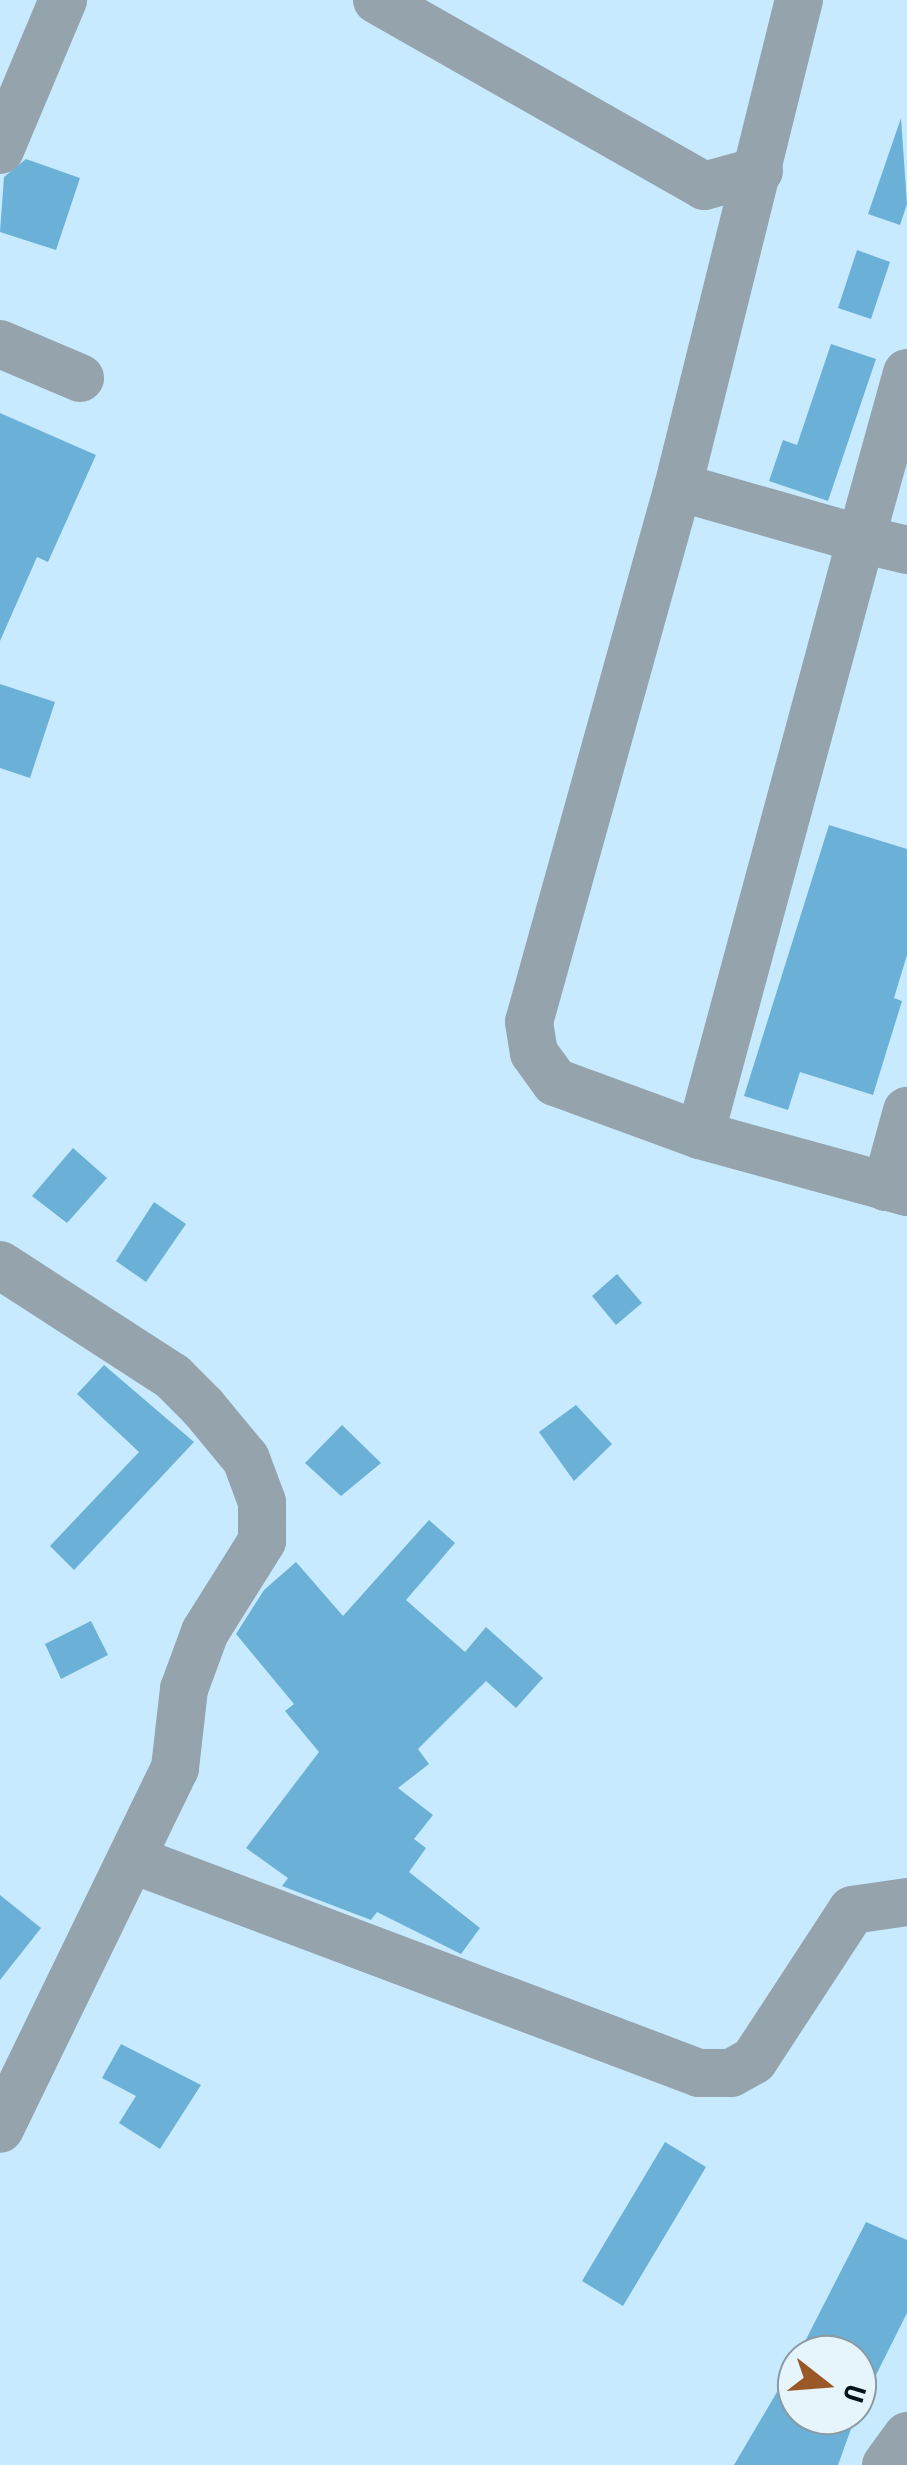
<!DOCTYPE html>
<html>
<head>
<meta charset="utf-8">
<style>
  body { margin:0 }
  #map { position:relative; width:907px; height:2465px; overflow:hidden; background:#c7eaff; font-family:"Roboto Condensed",sans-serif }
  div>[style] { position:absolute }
  .building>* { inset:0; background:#6bb1d7 }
  .minor>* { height:48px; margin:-24px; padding:0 24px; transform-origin:24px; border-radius:24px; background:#94a3ac }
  span { translate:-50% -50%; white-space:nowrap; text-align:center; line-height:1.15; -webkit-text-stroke:8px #e6f4fc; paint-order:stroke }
  .north { position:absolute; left:777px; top:2335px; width:100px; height:100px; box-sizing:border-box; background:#e6f4fc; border:2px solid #8c9aa1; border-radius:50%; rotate:107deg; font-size:28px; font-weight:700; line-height:40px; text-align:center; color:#061219 }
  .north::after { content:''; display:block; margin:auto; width:35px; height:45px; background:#9b5827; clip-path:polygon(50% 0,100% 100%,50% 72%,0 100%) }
</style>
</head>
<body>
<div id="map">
  <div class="building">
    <i style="clip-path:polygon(901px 118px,907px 204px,900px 225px,868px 214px)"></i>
    <i style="clip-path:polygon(26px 159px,80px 178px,56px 250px,0 232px,4px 177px)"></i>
    <i style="clip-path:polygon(857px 250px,890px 262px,871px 319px,838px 308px)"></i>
    <i style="clip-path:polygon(831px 344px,876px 359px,828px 501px,769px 481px,783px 440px,797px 445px)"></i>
    <i style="clip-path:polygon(0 413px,96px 455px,48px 562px,37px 557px,0 641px)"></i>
    <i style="clip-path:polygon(0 684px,55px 702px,30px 778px,0 768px)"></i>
    <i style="clip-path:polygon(829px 825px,907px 849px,907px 955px,894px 998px,902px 1001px,873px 1095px,800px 1072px,788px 1110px,744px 1096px)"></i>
    <i style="clip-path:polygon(73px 1148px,107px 1178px,67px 1223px,32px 1196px)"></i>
    <i style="clip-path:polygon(154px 1202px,186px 1224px,146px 1282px,116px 1261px)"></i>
    <i style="clip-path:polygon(617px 1274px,642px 1303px,616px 1325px,592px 1296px)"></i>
    <i style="clip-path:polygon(104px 1365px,194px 1442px,74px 1570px,50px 1546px,139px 1452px,77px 1394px)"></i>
    <i style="clip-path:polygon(576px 1405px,612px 1444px,574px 1481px,539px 1432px)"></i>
    <i style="clip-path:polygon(342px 1425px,381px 1463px,341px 1496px,305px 1463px)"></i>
    <i style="clip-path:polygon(429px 1520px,455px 1543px,406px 1600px,465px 1652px,486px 1627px,543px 1678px,516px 1708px,486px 1681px,418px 1749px,429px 1764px,398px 1788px,433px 1815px,414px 1839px,426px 1848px,409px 1872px,480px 1928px,461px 1954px,377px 1912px,371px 1920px,282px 1886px,288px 1878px,246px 1848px,319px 1752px,285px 1711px,294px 1704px,236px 1634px,264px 1590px,296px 1562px,343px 1616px)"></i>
    <i style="clip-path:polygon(91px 1621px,108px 1655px,61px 1679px,45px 1644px)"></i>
    <i style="clip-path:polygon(0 1895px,41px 1928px,0 1980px)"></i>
    <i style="clip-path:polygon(121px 2044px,201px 2085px,160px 2149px,119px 2123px,136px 2096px,102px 2078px)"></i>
    <i style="clip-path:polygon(665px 2142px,706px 2167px,623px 2306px,582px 2281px)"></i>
    <i style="clip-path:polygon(866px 2222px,907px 2240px,907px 2313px,857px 2413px,857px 2355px,798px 2355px)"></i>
    <i style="clip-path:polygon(797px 2358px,797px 2415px,856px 2415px,838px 2465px,734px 2465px)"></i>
  </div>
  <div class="minor">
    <i style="left:377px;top:0;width:376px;rotate:29.6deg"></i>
    <i style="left:704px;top:186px;width:57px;rotate:-15.3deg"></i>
    <i style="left:0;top:150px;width:163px;rotate:-67.2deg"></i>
    <i style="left:0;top:344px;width:87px;rotate:23deg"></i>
    <i style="left:907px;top:373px;width:172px;rotate:105.5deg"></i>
    <i style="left:861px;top:539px;width:190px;rotate:-164.1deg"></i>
    <i style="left:678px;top:487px;width:555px;rotate:105.56deg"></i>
    <i style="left:529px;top:1022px;width:31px;rotate:81deg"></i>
    <i style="left:534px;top:1053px;width:36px;rotate:54deg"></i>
    <i style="left:555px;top:1082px;width:154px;rotate:20.1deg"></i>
    <i style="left:700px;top:1135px;width:215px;rotate:15.4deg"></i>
    <i style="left:678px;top:487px;width:502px;rotate:-76.05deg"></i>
    <i style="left:700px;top:1135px;width:617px;rotate:-74.88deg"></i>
    <i style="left:861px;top:539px;width:47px;rotate:13.4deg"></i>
    <i style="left:886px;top:1187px;width:79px;rotate:-74.6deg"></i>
    <i style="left:0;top:1265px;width:206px;rotate:32.9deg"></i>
    <i style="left:173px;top:1377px;width:42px;rotate:45deg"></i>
    <i style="left:203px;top:1407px;width:67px;rotate:50.4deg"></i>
    <i style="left:246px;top:1459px;width:46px;rotate:69.6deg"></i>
    <i style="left:262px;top:1502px;width:39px;rotate:90deg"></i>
    <i style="left:262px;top:1541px;width:107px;rotate:122.1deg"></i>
    <i style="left:205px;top:1632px;width:61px;rotate:110.2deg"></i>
    <i style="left:184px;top:1689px;width:80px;rotate:96.5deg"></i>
    <i style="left:175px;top:1768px;width:401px;rotate:115.9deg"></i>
    <i style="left:134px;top:1860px;width:604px;rotate:20.66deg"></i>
    <i style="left:699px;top:2073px;width:32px"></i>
    <i style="left:731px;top:2073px;width:26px;rotate:-29deg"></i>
    <i style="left:754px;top:2060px;width:179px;rotate:-56.8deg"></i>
    <i style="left:852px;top:1910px;width:56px;rotate:-8.3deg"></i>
    <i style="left:886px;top:2465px;width:36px;rotate:-54deg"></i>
  </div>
  <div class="north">U</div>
</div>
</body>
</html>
